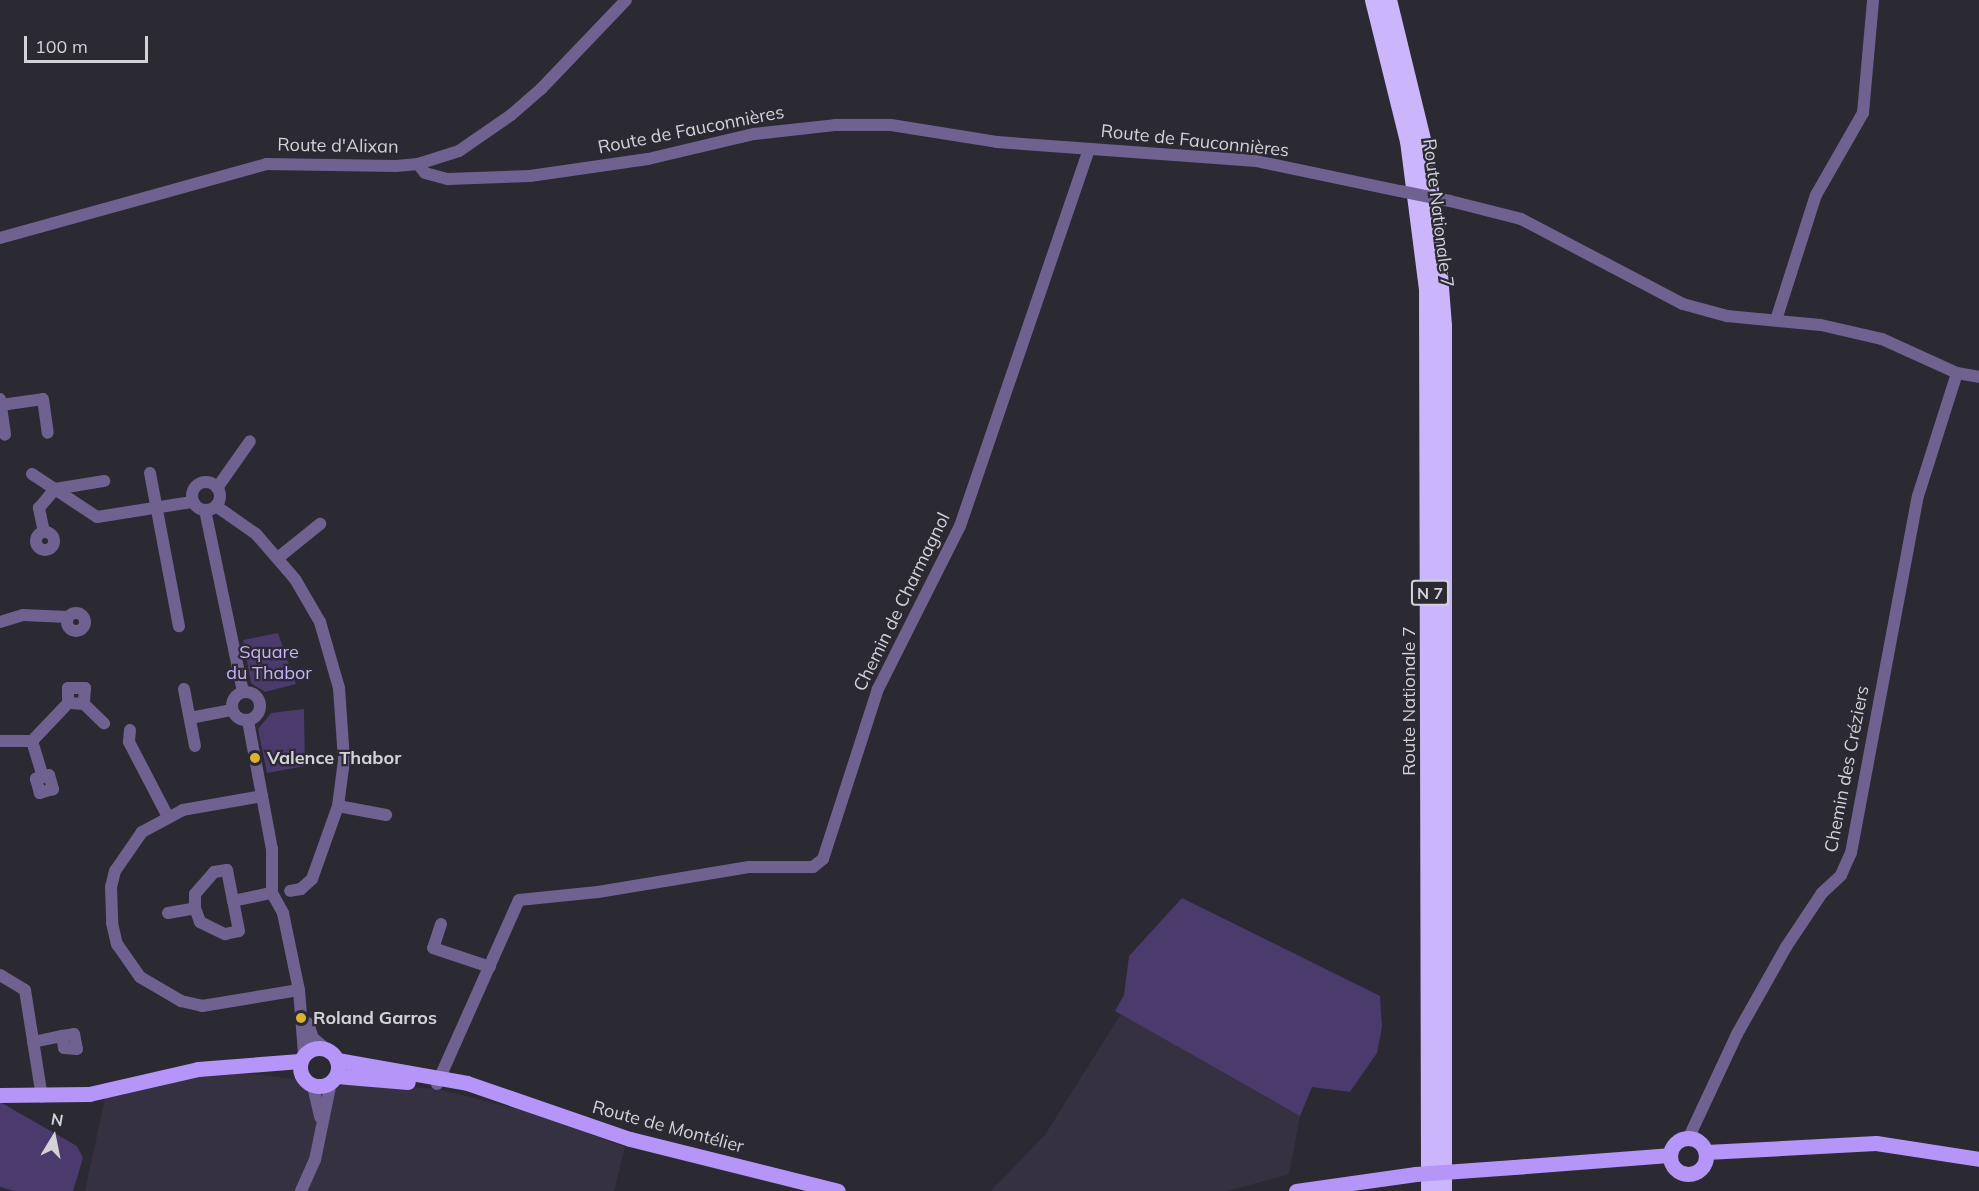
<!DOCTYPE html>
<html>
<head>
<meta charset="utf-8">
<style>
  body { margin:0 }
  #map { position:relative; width:1979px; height:1191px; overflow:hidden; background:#2b2932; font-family:Mulish,sans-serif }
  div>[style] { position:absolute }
  .built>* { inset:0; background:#363140 }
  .green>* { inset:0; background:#4b3a6c }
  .minor>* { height:12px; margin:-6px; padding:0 6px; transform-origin:6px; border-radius:6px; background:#6f6190 }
  .minor>.ring { margin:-6px; padding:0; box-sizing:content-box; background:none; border:12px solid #6f6190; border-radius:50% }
  .major>* { height:15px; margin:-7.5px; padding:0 7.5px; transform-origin:7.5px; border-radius:7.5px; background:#b595f8 }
  .major>.ring { margin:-7.5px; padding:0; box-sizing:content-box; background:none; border:15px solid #b595f8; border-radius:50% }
  .highway>* { height:18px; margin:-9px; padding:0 9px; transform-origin:9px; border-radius:9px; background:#cbb6fc }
  .minor-bridge>* { height:12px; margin:-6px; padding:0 6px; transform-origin:6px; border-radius:6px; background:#6f6190 }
  .major-bridge>* { height:15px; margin:-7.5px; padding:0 7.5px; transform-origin:7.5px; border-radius:7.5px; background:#b595f8 }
  .dots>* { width:16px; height:16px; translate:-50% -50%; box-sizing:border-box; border:3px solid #2b2932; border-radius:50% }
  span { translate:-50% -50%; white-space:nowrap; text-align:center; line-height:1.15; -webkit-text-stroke:4.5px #2b2932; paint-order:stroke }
  .shield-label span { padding:2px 4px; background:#2b2932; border:2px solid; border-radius:4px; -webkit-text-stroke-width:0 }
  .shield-label { font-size:16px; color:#d3d2d8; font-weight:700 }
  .street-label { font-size:18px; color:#d3d2d8 }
  .park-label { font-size:18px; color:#c8b0fe }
  .poi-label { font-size:18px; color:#d3d2d8; font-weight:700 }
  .left { translate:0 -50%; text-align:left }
  .north { position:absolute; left:24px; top:1107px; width:60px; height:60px; -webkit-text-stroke:4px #2b2932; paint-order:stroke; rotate:10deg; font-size:16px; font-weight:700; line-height:24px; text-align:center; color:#d3d2d8 }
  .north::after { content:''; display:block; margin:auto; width:21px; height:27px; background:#d3d2d8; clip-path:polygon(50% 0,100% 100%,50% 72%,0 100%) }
  .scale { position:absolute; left:24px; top:36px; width:124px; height:27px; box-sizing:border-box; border:3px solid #d3d2d8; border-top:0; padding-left:8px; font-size:18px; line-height:21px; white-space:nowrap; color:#d3d2d8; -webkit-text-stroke:4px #2b2932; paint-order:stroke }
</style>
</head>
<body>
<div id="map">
  <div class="built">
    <i style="clip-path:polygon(1121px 1014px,1300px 1116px,1289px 1174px,1227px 1191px,991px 1191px,1045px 1135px)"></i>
    <i style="clip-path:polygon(244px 1073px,295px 1079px,306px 1090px,320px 1092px,350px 1083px,438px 1089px,544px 1116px,625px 1147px,614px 1191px,85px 1191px,105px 1098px,187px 1078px)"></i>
  </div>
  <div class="green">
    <i style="clip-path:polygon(278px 633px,296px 684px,265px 692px,251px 683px,243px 640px)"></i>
    <i style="clip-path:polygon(304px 709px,305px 766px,267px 773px,258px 729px,271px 713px)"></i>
    <i style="clip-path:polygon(1182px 898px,1380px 996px,1382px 1027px,1377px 1053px,1350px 1092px,1312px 1087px,1300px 1116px,1115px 1011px,1124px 995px,1129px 956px)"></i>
    <i style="clip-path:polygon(0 1102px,77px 1146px,83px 1158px,73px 1191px,14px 1191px,0 1187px)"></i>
  </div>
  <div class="minor">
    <i style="left:418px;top:164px;width:11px;rotate:52deg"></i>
    <i style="left:425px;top:173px;width:24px;rotate:15deg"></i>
    <i style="left:448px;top:179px;width:82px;rotate:-2.1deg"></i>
    <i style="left:530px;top:176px;width:119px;rotate:-8.2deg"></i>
    <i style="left:648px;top:159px;width:109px;rotate:-13.3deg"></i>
    <i style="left:754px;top:134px;width:81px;rotate:-6.3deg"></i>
    <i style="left:835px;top:125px;width:56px"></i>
    <i style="left:891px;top:125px;width:107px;rotate:9.1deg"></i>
    <i style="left:997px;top:142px;width:260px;rotate:4.2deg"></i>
    <i style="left:1256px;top:161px;width:147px;rotate:11.8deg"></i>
    <i style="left:1450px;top:201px;width:73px;rotate:14.2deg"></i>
    <i style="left:1521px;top:219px;width:183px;rotate:27.7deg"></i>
    <i style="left:1683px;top:304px;width:46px;rotate:15.3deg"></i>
    <i style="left:1727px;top:316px;width:94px;rotate:5.5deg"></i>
    <i style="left:1821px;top:325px;width:63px;rotate:12.9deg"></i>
    <i style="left:1882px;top:339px;width:82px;rotate:24.4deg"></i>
    <i style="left:1957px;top:373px;width:22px;rotate:10deg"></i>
    <i style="left:0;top:238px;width:276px;rotate:-15.5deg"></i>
    <i style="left:266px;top:164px;width:130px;rotate:0.9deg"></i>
    <i style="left:396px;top:166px;width:22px;rotate:-5deg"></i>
    <i style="left:418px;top:164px;width:43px;rotate:-17.6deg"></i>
    <i style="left:459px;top:151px;width:63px;rotate:-34.7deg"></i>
    <i style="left:511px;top:115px;width:40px;rotate:-41deg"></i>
    <i style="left:541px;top:89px;width:123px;rotate:-46.3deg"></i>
    <i style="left:1776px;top:320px;width:131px;rotate:-72.3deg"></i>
    <i style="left:1816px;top:195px;width:95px;rotate:-60.2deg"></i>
    <i style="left:1863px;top:113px;width:113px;rotate:-84.9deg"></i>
    <i style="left:0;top:399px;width:36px;rotate:82deg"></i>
    <i style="left:1px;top:405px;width:42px;rotate:-8.1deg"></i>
    <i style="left:43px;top:399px;width:34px;rotate:82deg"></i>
    <i style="left:150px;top:473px;width:156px;rotate:79.3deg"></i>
    <i style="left:32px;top:474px;width:78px;rotate:33.5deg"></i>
    <i style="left:97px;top:517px;width:96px;rotate:-9deg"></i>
    <i class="ring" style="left:192px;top:482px;width:16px;height:16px"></i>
    <i style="left:217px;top:488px;width:57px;rotate:-54.9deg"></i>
    <i style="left:216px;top:506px;width:49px;rotate:35deg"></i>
    <i style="left:256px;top:534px;width:60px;rotate:49.1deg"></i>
    <i style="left:295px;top:579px;width:50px;rotate:59.8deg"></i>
    <i style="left:320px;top:622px;width:69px;rotate:73.9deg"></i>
    <i style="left:339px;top:688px;width:72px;rotate:86deg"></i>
    <i style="left:344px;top:760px;width:46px;rotate:97.4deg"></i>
    <i style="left:338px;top:806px;width:77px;rotate:109.6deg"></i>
    <i style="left:312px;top:879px;width:15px;rotate:138deg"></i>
    <i style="left:301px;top:889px;width:11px;rotate:170deg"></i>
    <i style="left:205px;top:510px;width:186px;rotate:78.2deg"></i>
    <i style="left:44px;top:532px;width:25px;rotate:-102deg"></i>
    <i style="left:39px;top:508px;width:25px;rotate:-50deg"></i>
    <i style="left:55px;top:489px;width:50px;rotate:-9.3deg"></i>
    <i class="ring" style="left:36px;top:532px;width:6px;height:6px"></i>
    <i style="left:279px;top:557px;width:53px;rotate:-38.8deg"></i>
    <i class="ring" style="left:67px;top:613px;width:6px;height:6px"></i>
    <i style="left:0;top:622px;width:24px;rotate:-17deg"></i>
    <i style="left:23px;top:615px;width:45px;rotate:2.5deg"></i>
    <i style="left:184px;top:689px;width:58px;rotate:79.1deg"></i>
    <i class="ring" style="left:232px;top:692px;width:16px;height:16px"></i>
    <i style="left:84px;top:704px;width:28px;rotate:44deg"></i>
    <i style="left:190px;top:718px;width:43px;rotate:-10.8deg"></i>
    <i style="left:248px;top:721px;width:130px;rotate:79.4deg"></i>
    <i style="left:272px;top:849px;width:44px;rotate:90deg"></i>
    <i style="left:272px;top:893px;width:23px;rotate:61deg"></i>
    <i style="left:283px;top:913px;width:79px;rotate:78.3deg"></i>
    <i style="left:299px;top:990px;width:64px;rotate:85.5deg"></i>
    <i style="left:130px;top:730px;width:12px;rotate:95deg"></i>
    <i style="left:129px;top:742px;width:82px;rotate:62.5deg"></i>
    <i style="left:0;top:741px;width:32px"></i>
    <i style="left:32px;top:741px;width:52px;rotate:-46.5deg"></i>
    <i style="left:68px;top:703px;width:15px;rotate:-90deg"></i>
    <i style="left:68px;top:688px;width:17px"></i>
    <i style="left:85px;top:688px;width:16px;rotate:94deg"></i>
    <i style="left:84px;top:704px;width:16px;rotate:-176deg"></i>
    <i style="left:32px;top:741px;width:38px;rotate:73deg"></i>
    <i style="left:43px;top:777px;width:6px;rotate:-18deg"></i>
    <i style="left:49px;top:775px;width:15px;rotate:74deg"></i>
    <i style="left:53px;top:789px;width:14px;rotate:163deg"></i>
    <i style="left:40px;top:793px;width:15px;rotate:-106deg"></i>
    <i style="left:36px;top:779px;width:7px;rotate:-16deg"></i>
    <i style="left:262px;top:796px;width:80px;rotate:170deg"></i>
    <i style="left:183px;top:810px;width:47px;rotate:151.8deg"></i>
    <i style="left:142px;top:832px;width:47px;rotate:124.7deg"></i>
    <i style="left:115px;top:871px;width:16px;rotate:104deg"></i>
    <i style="left:111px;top:887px;width:36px;rotate:88deg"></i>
    <i style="left:112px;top:923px;width:22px;rotate:77deg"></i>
    <i style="left:117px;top:944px;width:40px;rotate:55.1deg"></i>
    <i style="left:140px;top:977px;width:48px;rotate:30.3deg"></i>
    <i style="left:181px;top:1001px;width:22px;rotate:13deg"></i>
    <i style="left:202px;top:1006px;width:98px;rotate:-9.4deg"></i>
    <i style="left:338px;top:806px;width:49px;rotate:10.6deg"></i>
    <i style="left:195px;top:908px;width:14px;rotate:-90deg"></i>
    <i style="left:195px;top:894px;width:29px;rotate:-49deg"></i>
    <i style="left:214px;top:872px;width:13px;rotate:-9deg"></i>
    <i style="left:227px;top:870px;width:32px;rotate:79deg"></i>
    <i style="left:233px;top:901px;width:40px;rotate:-12deg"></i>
    <i style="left:168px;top:913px;width:27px;rotate:-10deg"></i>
    <i style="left:195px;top:908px;width:15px;rotate:70deg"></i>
    <i style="left:200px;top:922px;width:28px;rotate:26deg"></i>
    <i style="left:225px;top:934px;width:14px;rotate:-12deg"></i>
    <i style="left:239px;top:931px;width:31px;rotate:-101deg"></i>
    <i style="left:441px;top:924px;width:25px;rotate:108deg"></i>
    <i style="left:433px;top:948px;width:60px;rotate:18.4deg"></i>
    <i style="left:0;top:975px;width:29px;rotate:31deg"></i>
    <i style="left:25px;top:990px;width:108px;rotate:81deg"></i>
    <i style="left:308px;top:1023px;width:16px;rotate:72deg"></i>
    <i style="left:313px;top:1038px;width:17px;rotate:40deg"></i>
    <i style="left:33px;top:1042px;width:30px;rotate:-12deg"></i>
    <i style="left:62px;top:1036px;width:12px;rotate:-9deg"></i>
    <i style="left:74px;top:1034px;width:15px;rotate:79deg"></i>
    <i style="left:77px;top:1049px;width:13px;rotate:-176deg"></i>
    <i style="left:64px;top:1048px;width:12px;rotate:-99deg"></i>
    <i style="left:437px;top:1084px;width:201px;rotate:-66deg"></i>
    <i style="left:519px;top:900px;width:79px;rotate:-5.8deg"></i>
    <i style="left:598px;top:892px;width:153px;rotate:-9.4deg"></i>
    <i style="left:749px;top:867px;width:64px"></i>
    <i style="left:813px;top:867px;width:13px;rotate:-39deg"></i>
    <i style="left:823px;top:859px;width:179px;rotate:-72.1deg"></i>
    <i style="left:878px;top:689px;width:182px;rotate:-63.3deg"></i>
    <i style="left:960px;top:526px;width:398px;rotate:-71.1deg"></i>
    <i style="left:313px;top:1086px;width:32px;rotate:77deg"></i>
    <i style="left:1689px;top:1137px;width:114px;rotate:-65deg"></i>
    <i style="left:1737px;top:1034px;width:100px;rotate:-60.6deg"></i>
    <i style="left:1786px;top:947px;width:65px;rotate:-56.3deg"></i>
    <i style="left:1822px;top:893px;width:26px;rotate:-43deg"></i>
    <i style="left:1841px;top:875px;width:24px;rotate:-66deg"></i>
    <i style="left:1851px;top:853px;width:363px;rotate:-79.4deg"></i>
    <i style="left:1918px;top:496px;width:129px;rotate:-72.4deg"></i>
    <i style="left:301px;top:1191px;width:34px;rotate:-66deg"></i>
    <i style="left:315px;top:1160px;width:80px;rotate:-78.4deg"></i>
  </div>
  <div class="major">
    <i class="ring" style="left:300px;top:1048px;width:23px;height:23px"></i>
    <i style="left:337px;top:1060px;width:132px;rotate:10deg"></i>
    <i style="left:467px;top:1083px;width:172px;rotate:19deg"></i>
    <i style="left:630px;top:1139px;width:214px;rotate:14deg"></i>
    <i style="left:336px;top:1076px;width:72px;rotate:4.8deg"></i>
    <i style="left:0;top:1095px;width:89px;rotate:-0.6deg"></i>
    <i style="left:89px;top:1094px;width:112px;rotate:-12.9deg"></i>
    <i style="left:198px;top:1069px;width:102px;rotate:-4.5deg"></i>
    <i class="ring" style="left:1670px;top:1138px;width:21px;height:21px"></i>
    <i style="left:1706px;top:1152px;width:170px;rotate:-3deg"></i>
    <i style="left:1876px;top:1143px;width:104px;rotate:8.8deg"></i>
    <i style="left:1514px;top:1167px;width:155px;rotate:-4.4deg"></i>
    <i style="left:1296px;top:1191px;width:121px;rotate:-8.1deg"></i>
  </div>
  <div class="highway">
    <i style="left:1374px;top:0;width:145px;rotate:76.1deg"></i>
    <i style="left:1409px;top:141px;width:149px;rotate:82.7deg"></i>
    <i style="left:1428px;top:289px;width:902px;rotate:89.87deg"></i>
    <i style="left:1388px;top:0;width:148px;rotate:76.3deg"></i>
    <i style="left:1423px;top:144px;width:81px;rotate:81.5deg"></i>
    <i style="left:1435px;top:224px;width:102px;rotate:85.5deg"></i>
    <i style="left:1443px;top:326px;width:865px;rotate:90deg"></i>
  </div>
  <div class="minor-bridge">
    <i style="left:1400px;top:191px;width:51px;rotate:11.3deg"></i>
  </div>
  <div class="major-bridge">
    <i style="left:1416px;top:1174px;width:98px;rotate:-4.1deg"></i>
  </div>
  <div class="dots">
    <i style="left:255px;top:758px;background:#deb133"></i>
    <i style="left:301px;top:1018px;background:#deb133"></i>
  </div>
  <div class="shield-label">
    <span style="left:1430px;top:593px">N 7</span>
  </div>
  <div class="street-label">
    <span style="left:691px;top:130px;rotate:-11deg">Route de Fauconnières</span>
    <span style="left:1195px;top:141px;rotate:6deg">Route de Fauconnières</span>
    <span style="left:338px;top:146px;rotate:1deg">Route d'Alixan</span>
    <span style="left:1438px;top:213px;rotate:83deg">Route Nationale 7</span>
    <span style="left:902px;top:602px;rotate:-64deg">Chemin de Charmagnol</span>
    <span style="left:1409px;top:701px;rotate:-90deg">Route Nationale 7</span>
    <span style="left:1847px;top:769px;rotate:-79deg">Chemin des Créziers</span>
    <span style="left:668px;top:1127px;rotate:15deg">Route de Montélier</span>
  </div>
  <div class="park-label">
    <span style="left:269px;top:663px">Square<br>du Thabor</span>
  </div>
  <div class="poi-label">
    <span class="left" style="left:267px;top:758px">Valence Thabor</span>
    <span class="left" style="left:313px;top:1018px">Roland Garros</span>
  </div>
  <div class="north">N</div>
  <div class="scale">100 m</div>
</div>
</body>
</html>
